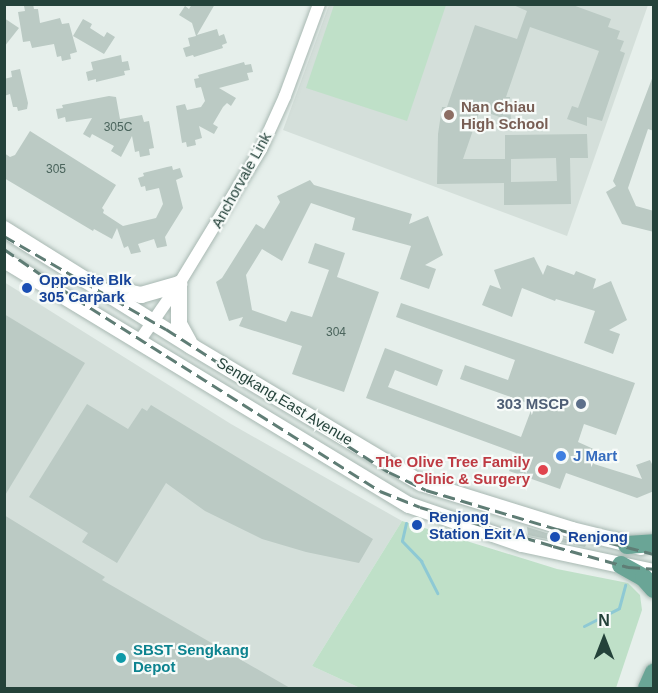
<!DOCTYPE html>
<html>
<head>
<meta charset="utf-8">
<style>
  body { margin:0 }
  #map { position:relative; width:658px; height:693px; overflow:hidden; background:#e6efeb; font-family:Arial,sans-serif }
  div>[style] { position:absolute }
  .built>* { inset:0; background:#d4dfda }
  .green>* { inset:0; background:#bfe0c8 }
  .stream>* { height:3px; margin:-1.5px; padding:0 1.5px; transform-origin:1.5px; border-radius:1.5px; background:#8ec9d4 }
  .building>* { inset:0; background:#bbcac4 }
  .roads { filter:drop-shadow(0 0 2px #a8b8b2) drop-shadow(0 0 2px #a8b8b2) }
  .minor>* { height:12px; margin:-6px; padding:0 6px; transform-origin:6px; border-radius:6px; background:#fff }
  .secondary>* { height:16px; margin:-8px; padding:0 8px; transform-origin:8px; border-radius:8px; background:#fff }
  .primary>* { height:18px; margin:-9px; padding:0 9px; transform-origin:9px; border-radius:9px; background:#6aa596 }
  .rail>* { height:3px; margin-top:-1.5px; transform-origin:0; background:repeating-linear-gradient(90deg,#5f7d75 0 12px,transparent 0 18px) }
  .dots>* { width:16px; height:16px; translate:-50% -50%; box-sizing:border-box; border:3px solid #f7fbf9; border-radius:50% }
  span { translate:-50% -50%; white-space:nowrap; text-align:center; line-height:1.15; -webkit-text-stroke:4.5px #f7fbf9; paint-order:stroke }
  .number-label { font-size:12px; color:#4a645c }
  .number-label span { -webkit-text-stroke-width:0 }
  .education-label { font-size:15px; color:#785e54; font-weight:700 }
  .left { translate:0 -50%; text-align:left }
  .street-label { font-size:15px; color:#24423a }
  .transit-label { font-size:15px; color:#164399; font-weight:700 }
  .service-label { font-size:15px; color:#4e5e75; font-weight:700 }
  .right { translate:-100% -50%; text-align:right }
  .shop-label { font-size:15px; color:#366cbe; font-weight:700 }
  .health-label { font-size:15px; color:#be3a42; font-weight:700 }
  .culture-label { font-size:15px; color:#0d838f; font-weight:700 }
  .frame { position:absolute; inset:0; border:6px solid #24423a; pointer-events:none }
  .north { position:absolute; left:574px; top:609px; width:60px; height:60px; -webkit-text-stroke:4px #f7fbf9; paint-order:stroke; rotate:0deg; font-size:16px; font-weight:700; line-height:24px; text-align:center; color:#24423a }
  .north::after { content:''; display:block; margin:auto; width:21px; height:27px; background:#24423a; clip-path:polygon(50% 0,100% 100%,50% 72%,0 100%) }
</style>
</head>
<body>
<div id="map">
  <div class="built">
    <i style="clip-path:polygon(329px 5px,648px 5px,567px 236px,283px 130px)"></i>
    <i style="clip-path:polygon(4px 282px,231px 424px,402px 521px,312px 666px,360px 688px,5px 688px)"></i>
  </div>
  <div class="green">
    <i style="clip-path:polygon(334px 5px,446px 5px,407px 121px,306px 88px)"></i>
    <i style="clip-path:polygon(402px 521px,557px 569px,628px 583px,640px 595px,642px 610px,616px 688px,360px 688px,312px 666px)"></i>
  </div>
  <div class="stream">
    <i style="left:406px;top:523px;width:18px;rotate:103deg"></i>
    <i style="left:402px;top:541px;width:28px;rotate:46deg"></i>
    <i style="left:421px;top:561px;width:36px;rotate:63deg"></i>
    <i style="left:584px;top:626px;width:39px;rotate:-27deg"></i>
    <i style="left:619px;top:608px;width:24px;rotate:-75deg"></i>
  </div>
  <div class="building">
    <i style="clip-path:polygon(33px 4px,34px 9px,38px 9px,40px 23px,60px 18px,62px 24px,69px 23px,77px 52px,70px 54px,71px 59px,62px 61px,61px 56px,57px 57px,54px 44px,32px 48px,30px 41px,23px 42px,18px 12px,25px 11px,24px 6px)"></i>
    <i style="clip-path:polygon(192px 4px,215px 4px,197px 35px,217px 29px,219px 36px,224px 34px,227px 43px,222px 45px,223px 48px,194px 57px,193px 55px,186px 57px,183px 48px,190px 46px,188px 38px,196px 36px,192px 23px,179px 15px,185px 6px,189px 9px)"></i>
    <i style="clip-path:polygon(evenodd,511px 4px,570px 4px,611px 19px,608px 27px,620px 31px,617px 39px,624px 41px,620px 51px,625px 53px,602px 121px,587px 117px,587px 126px,567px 119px,572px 106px,578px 108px,599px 51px,530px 27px,506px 97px,510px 97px,511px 121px,480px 110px,463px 159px,505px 159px,505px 135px,587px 134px,588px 158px,570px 158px,571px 204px,504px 205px,504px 183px,437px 184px,438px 134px,442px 107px,447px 107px,475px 25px,517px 39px,527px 11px,511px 4px,556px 158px,557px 181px,511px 182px,511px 159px,556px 158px)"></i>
    <i style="clip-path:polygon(4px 18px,19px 28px,4px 47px)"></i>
    <i style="clip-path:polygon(83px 19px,92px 24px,90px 28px,104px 37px,107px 32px,115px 37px,104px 54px,73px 36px)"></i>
    <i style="clip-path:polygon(121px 55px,122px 62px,128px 61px,130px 70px,124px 71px,125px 75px,96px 82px,96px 79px,88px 81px,86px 72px,93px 70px,91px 62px)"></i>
    <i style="clip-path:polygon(244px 62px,245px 65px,251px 64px,253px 72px,247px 73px,249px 80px,219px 88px,236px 98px,231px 106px,227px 103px,223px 107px,213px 124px,218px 127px,214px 134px,199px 126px,202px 138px,195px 140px,196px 145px,187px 147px,186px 142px,182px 143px,176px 106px,185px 104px,187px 110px,201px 107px,205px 101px,201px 87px,196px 88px,194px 79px,199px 78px,198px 75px)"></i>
    <i style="clip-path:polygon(20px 69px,28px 103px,27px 109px,18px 111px,17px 107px,13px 107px,10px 94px,4px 96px,4px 79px,12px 77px,11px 71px)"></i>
    <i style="clip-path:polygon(653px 76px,654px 131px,648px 129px,628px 188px,636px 206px,654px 211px,654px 232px,622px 224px,606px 192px,616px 186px,613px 181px)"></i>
    <i style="clip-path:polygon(109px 96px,116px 97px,120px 119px,142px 115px,144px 122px,149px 121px,154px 148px,149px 149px,150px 155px,140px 157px,139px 151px,135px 152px,132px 136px,121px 157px,111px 151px,114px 146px,92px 134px,90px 138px,83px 134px,92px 118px,66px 122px,65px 117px,58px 119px,56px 109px,63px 108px,62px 105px)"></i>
    <i style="clip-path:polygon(30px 131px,116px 185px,102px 208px,104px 210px,103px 213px,123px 226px,156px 218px,163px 204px,159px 188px,146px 191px,145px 186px,141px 187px,138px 178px,144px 176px,143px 173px,167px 167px,172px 166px,173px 170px,180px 168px,183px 177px,176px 180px,183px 208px,165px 237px,167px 246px,157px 248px,154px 239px,138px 244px,141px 252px,131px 254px,128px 246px,124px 248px,117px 228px,112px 239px,94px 229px,93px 231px,4px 178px,4px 153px,10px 157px,15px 155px)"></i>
    <i style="clip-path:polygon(310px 180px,314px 185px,412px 214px,409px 224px,428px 216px,443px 255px,425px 265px,436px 269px,429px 289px,400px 279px,411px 246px,352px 230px,355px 218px,311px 203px,282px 261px,262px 249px,246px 275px,252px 310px,286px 322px,291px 311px,312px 317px,329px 270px,308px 263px,315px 243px,345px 253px,337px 277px,379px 292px,344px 392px,292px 374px,302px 346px,239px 326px,243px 317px,229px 321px,216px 282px,222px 278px,256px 224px,264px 229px,280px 202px,277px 196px)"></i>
    <i style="clip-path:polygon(534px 257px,543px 275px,547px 265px,574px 275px,576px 271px,596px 279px,593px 289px,611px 281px,627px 320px,609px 330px,620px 334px,613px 354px,584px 343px,595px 311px,556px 299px,555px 301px,522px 288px,512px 317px,482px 305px,490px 285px,501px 289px,494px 270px)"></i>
    <i style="clip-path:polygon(401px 303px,635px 383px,616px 435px,584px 424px,578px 442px,598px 451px,594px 464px,642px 479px,636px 465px,650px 460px,654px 468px,654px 491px,637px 498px,566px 473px,560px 489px,509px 471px,516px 453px,366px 398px,385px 348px,443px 370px,437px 386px,395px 370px,388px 387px,521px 437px,533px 405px,460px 379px,465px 365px,508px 380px,515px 360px,396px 317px)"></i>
    <i style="clip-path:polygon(4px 314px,85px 363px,4px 497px)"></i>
    <i style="clip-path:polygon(87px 404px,128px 429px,142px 408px,147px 411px,151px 405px,373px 539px,359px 563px,306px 552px,262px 539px,205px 511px,166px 483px,117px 563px,82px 542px,88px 533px,29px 497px)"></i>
    <i style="clip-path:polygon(4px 515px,105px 577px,102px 580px,290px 688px,4px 688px)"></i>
    <i style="clip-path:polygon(527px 527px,569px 540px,586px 545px,585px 547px,528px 535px)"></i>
  </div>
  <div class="roads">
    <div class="minor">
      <i style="left:138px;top:343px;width:72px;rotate:-55.2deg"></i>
      <i style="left:179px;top:284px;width:158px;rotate:-58.7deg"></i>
      <i style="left:261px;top:149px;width:58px;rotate:-65.6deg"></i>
      <i style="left:285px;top:96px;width:98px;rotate:-69.7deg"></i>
    </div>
    <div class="secondary">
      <i style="left:4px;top:229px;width:221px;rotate:32deg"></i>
      <i style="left:191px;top:346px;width:268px;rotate:30.8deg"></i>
      <i style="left:421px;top:483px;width:158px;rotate:17.3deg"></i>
      <i style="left:572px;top:530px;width:71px;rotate:13.8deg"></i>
      <i style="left:4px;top:260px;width:473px;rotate:31.2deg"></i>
      <i style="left:409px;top:505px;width:120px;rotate:19deg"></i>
      <i style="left:522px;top:544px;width:135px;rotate:12deg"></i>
      <i style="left:113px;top:289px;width:29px;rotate:12deg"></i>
      <i style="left:141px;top:295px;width:40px;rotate:-16deg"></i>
      <i style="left:179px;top:284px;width:40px;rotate:90deg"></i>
      <i style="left:179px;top:324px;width:21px;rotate:61deg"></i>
    </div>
    <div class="primary">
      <i style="left:627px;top:545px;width:27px;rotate:-4deg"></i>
      <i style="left:621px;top:565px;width:26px;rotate:29deg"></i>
      <i style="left:644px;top:578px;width:15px;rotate:48deg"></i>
      <i style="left:647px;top:688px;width:17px;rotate:-66deg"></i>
    </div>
  </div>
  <div class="rail">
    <i style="left:4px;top:236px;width:187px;rotate:29.9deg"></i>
    <i style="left:166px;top:329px;width:265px;rotate:32.7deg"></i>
    <i style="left:389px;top:472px;width:41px;rotate:25.9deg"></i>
    <i style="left:426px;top:490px;width:137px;rotate:16.6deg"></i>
    <i style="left:557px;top:529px;width:100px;rotate:14.5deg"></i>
    <i style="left:4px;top:249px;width:86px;rotate:34.6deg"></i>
    <i style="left:75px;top:298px;width:361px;rotate:32.3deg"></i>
    <i style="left:380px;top:491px;width:43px;rotate:21.8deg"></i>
    <i style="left:420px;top:507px;width:139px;rotate:16.3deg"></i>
    <i style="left:553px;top:546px;width:78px;rotate:15.6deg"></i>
    <i style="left:628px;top:567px;width:26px;rotate:4deg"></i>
  </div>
  <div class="dots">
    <i style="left:449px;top:115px;background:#8d6e63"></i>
    <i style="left:27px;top:288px;background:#1a4fb4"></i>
    <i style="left:581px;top:404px;background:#5c6f8a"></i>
    <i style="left:561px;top:456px;background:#3f7fe0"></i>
    <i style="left:543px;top:470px;background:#e0444e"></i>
    <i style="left:417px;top:525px;background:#1a4fb4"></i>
    <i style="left:555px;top:537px;background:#1a4fb4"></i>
    <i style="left:121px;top:658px;background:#0f9aa8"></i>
  </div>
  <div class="number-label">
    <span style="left:118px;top:128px">305C</span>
    <span style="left:56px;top:170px">305</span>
    <span style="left:336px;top:333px">304</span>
  </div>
  <div class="education-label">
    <span class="left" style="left:461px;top:115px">Nan Chiau<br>High School</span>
  </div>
  <div class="street-label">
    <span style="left:241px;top:180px;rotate:-61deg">Anchorvale Link</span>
    <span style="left:285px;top:401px;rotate:31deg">Sengkang East Avenue</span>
  </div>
  <div class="transit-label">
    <span class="left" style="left:39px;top:288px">Opposite Blk<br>305 Carpark</span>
    <span class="left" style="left:429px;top:525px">Renjong<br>Station Exit A</span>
    <span class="left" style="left:568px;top:537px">Renjong</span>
  </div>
  <div class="service-label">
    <span class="right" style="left:569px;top:404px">303 MSCP</span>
  </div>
  <div class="shop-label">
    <span class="left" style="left:573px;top:456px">J Mart</span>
  </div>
  <div class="health-label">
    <span class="right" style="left:530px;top:470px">The Olive Tree Family<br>Clinic &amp; Surgery</span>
  </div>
  <div class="culture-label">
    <span class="left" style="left:133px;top:658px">SBST Sengkang<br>Depot</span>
  </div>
  <div class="frame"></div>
  <div class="north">N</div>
</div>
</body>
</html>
